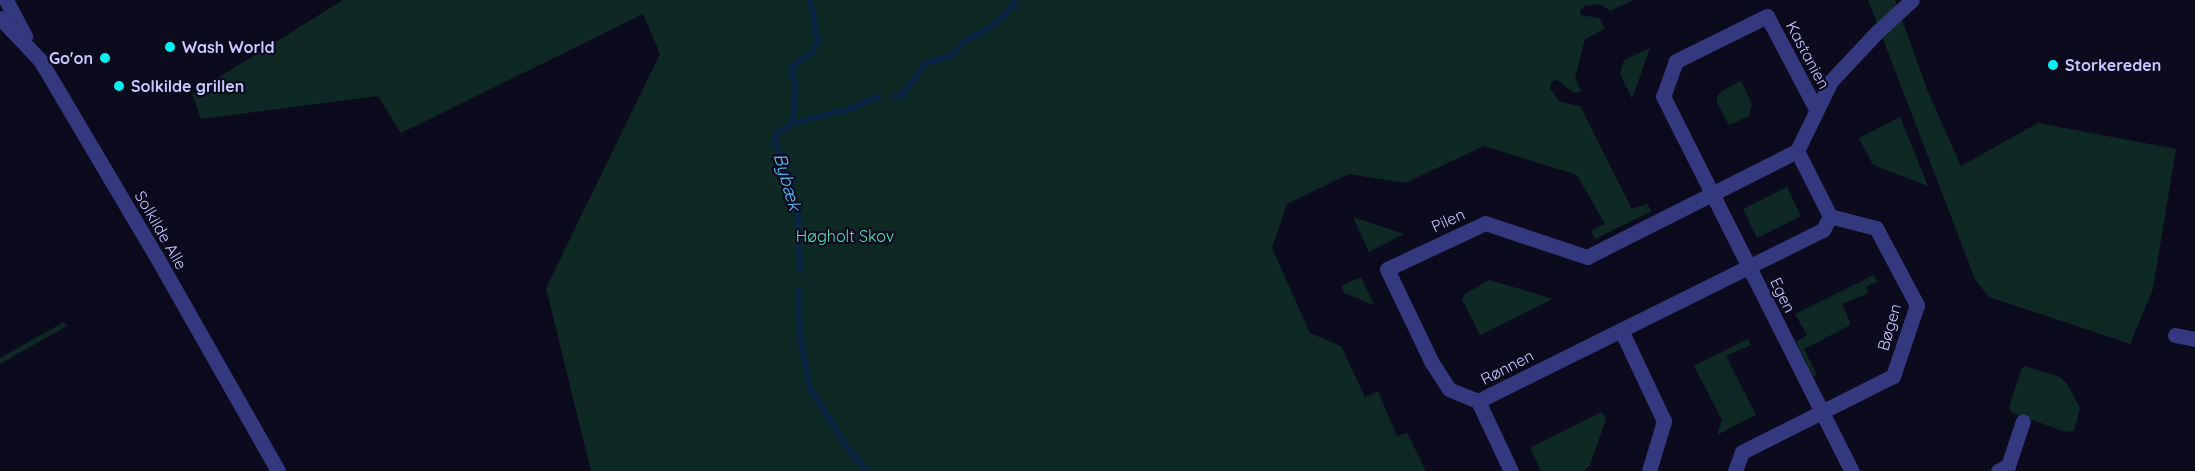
<!DOCTYPE html>
<html>
<head>
<meta charset="utf-8">
<style>
  body { margin:0 }
  #map { position:relative; width:2195px; height:471px; overflow:hidden; background:#0c0b1e; font-family:Quicksand,sans-serif }
  div>[style] { position:absolute }
  .green>* { inset:0; background:#0e2824 }
  .stream>* { height:6px; margin:-3px; padding:0 3px; transform-origin:3px; border-radius:3px; background:#092543 }
  .minor>* { height:15px; margin:-7.5px; padding:0 7.5px; transform-origin:7.5px; border-radius:7.5px; background:#33387f }
  .dots>* { width:16px; height:16px; translate:-50% -50%; box-sizing:border-box; border:3px solid #0c0b1e; border-radius:50% }
  span { translate:-50% -50%; white-space:nowrap; text-align:center; line-height:1.15; -webkit-text-stroke:4.5px #0c0b1e; paint-order:stroke }
  .poi-label { font-size:16px; color:#c8c7ff; font-weight:700 }
  .left { translate:0 -50%; text-align:left }
  .right { translate:-100% -50%; text-align:right }
  .street-label { font-size:16px; color:#c8c7ff }
  .park-label { font-size:16px; color:#4ee4b0 }
  .water-label { font-size:18px; color:#55c1ff; font-style:italic }
</style>
</head>
<body>
<div id="map">
  <div class="green">
    <i style="clip-path:polygon(343px 0,1634px 0,1610px 11px,1600px 4px,1585px 6px,1581px 9px,1580px 15px,1600px 18px,1605px 29px,1585px 39px,1575px 78px,1581px 91px,1574px 93px,1557px 80px,1552px 81px,1550px 88px,1560px 102px,1580px 106px,1632px 209px,1647px 204px,1652px 211px,1595px 239px,1591px 231px,1605px 224px,1577px 175px,1484px 146px,1405px 183px,1349px 174px,1287px 204px,1272px 248px,1310px 333px,1341px 346px,1365px 397px,1378px 391px,1397px 436px,1407px 433px,1426px 471px,591px 471px,546px 288px,660px 54px,643px 14px,401px 133px,378px 96px,201px 119px,192px 94px)"></i>
    <i style="clip-path:polygon(1868px 0,1895px 0,1928px 92px,1961px 166px,2038px 123px,2176px 149px,2153px 289px,2130px 344px,1989px 297px,1975px 279px)"></i>
    <i style="clip-path:polygon(1650px 48px,1632px 99px,1620px 74px,1624px 60px)"></i>
    <i style="clip-path:polygon(1741px 81px,1752px 104px,1749px 116px,1729px 125px,1717px 103px,1717px 97px,1722px 91px)"></i>
    <i style="clip-path:polygon(1900px 117px,1928px 186px,1873px 165px,1859px 138px)"></i>
    <i style="clip-path:polygon(1787px 187px,1801px 216px,1757px 238px,1743px 209px)"></i>
    <i style="clip-path:polygon(1353px 217px,1404px 234px,1369px 252px)"></i>
    <i style="clip-path:polygon(1874px 275px,1877px 282px,1866px 287px,1869px 293px,1842px 304px,1850px 322px,1849px 326px,1804px 349px,1817px 375px,1813px 376px,1796px 342px,1807px 335px,1795px 314px)"></i>
    <i style="clip-path:polygon(1361px 277px,1374px 305px,1344px 293px,1341px 286px)"></i>
    <i style="clip-path:polygon(1489px 280px,1547px 297px,1552px 299px,1480px 335px,1462px 299px,1465px 294px)"></i>
    <i style="clip-path:polygon(64px 322px,67px 326px,0 364px,0 358px)"></i>
    <i style="clip-path:polygon(1748px 339px,1751px 345px,1726px 356px,1756px 415px,1717px 435px,1722px 420px,1694px 366px)"></i>
    <i style="clip-path:polygon(2025px 366px,2060px 377px,2067px 384px,2080px 408px,2074px 431px,2065px 432px,2011px 412px,2009px 407px,2022px 368px)"></i>
    <i style="clip-path:polygon(1602px 412px,1606px 419px,1590px 465px,1584px 471px,1541px 471px,1530px 448px)"></i>
  </div>
  <div class="stream">
    <i style="left:894px;top:96px;width:7px"></i>
    <i style="left:901px;top:96px;width:41px;rotate:-52.9deg"></i>
    <i style="left:926px;top:63px;width:26px;rotate:-16deg"></i>
    <i style="left:951px;top:56px;width:19px;rotate:-47deg"></i>
    <i style="left:964px;top:42px;width:34px;rotate:-30deg"></i>
    <i style="left:994px;top:25px;width:30px;rotate:-45deg"></i>
    <i style="left:1015px;top:4px;width:4px;rotate:-90deg"></i>
    <i style="left:793px;top:123px;width:37px;rotate:-87deg"></i>
    <i style="left:795px;top:86px;width:18px;rotate:-103deg"></i>
    <i style="left:791px;top:68px;width:26px;rotate:-37deg"></i>
    <i style="left:812px;top:52px;width:13px;rotate:-61deg"></i>
    <i style="left:818px;top:41px;width:42px;rotate:-101deg"></i>
    <i style="left:800px;top:270px;width:56px;rotate:-92deg"></i>
    <i style="left:798px;top:214px;width:40px;rotate:-103deg"></i>
    <i style="left:789px;top:175px;width:37px;rotate:-114deg"></i>
    <i style="left:774px;top:141px;width:9px;rotate:-69deg"></i>
    <i style="left:777px;top:133px;width:19px;rotate:-32deg"></i>
    <i style="left:793px;top:123px;width:59px;rotate:-13.8deg"></i>
    <i style="left:850px;top:109px;width:31px;rotate:-25deg"></i>
    <i style="left:798px;top:290px;width:46px;rotate:87.5deg"></i>
    <i style="left:800px;top:336px;width:54px;rotate:79.3deg"></i>
    <i style="left:810px;top:389px;width:74px;rotate:57.2deg"></i>
    <i style="left:850px;top:451px;width:26px;rotate:51deg"></i>
  </div>
  <div class="minor">
    <i style="left:6px;top:0;width:41px;rotate:62.2deg"></i>
    <i style="left:0;top:18px;width:58px;rotate:46.4deg"></i>
    <i style="left:40px;top:60px;width:228px;rotate:59.4deg"></i>
    <i style="left:156px;top:256px;width:247px;rotate:60.4deg"></i>
    <i style="left:1816px;top:109px;width:105px;rotate:-117.8deg"></i>
    <i style="left:1767px;top:16px;width:102px;rotate:153.7deg"></i>
    <i style="left:1676px;top:61px;width:37px;rotate:110deg"></i>
    <i style="left:1663px;top:96px;width:420px;rotate:63.3deg"></i>
    <i style="left:1621px;top:330px;width:101px;rotate:64.7deg"></i>
    <i style="left:1664px;top:421px;width:52px;rotate:106.7deg"></i>
    <i style="left:2175px;top:335px;width:20px;rotate:11deg"></i>
    <i style="left:1478px;top:401px;width:31px;rotate:-158deg"></i>
    <i style="left:1449px;top:389px;width:31px;rotate:-123deg"></i>
    <i style="left:1432px;top:363px;width:104px;rotate:-115.6deg"></i>
    <i style="left:1387px;top:269px;width:108px;rotate:-25.1deg"></i>
    <i style="left:1485px;top:223px;width:108px;rotate:18.4deg"></i>
    <i style="left:1587px;top:257px;width:235px;rotate:-26.8deg"></i>
    <i style="left:1797px;top:151px;width:78px;rotate:-64.1deg"></i>
    <i style="left:1831px;top:81px;width:67px;rotate:-46.8deg"></i>
    <i style="left:1877px;top:32px;width:47px;rotate:-42.4deg"></i>
    <i style="left:1478px;top:401px;width:385px;rotate:-26.4deg"></i>
    <i style="left:1823px;top:230px;width:16px;rotate:-63deg"></i>
    <i style="left:1830px;top:216px;width:73px;rotate:-116.9deg"></i>
    <i style="left:1478px;top:401px;width:77px;rotate:64.8deg"></i>
    <i style="left:1735px;top:471px;width:20px;rotate:-70deg"></i>
    <i style="left:1742px;top:452px;width:169px;rotate:-26.7deg"></i>
    <i style="left:1893px;top:376px;width:75px;rotate:-71.3deg"></i>
    <i style="left:1917px;top:305px;width:87px;rotate:-118deg"></i>
    <i style="left:1876px;top:228px;width:48px;rotate:-165.4deg"></i>
    <i style="left:1998px;top:471px;width:11px;rotate:-27deg"></i>
    <i style="left:2008px;top:466px;width:47px;rotate:-71.6deg"></i>
  </div>
  <div class="dots">
    <i style="left:170px;top:47px;background:#00f2f2"></i>
    <i style="left:105px;top:58px;background:#00f2f2"></i>
    <i style="left:2053px;top:65px;background:#00f2f2"></i>
    <i style="left:119px;top:86px;background:#00f2f2"></i>
  </div>
  <div class="poi-label">
    <span class="left" style="left:182px;top:47px">Wash World</span>
    <span class="right" style="left:93px;top:58px">Go'on</span>
    <span class="left" style="left:2065px;top:65px">Storkereden</span>
    <span class="left" style="left:131px;top:86px">Solkilde grillen</span>
  </div>
  <div class="street-label">
    <span style="left:1808px;top:55px;rotate:62deg">Kastanien</span>
    <span style="left:1448px;top:220px;rotate:-24deg">Pilen</span>
    <span style="left:161px;top:230px;rotate:60deg">Solkilde Alle</span>
    <span style="left:1783px;top:295px;rotate:64deg">Egen</span>
    <span style="left:1889px;top:327px;rotate:-74deg">Bøgen</span>
    <span style="left:1507px;top:367px;rotate:-27deg">Rønnen</span>
  </div>
  <div class="park-label">
    <span style="left:845px;top:236px">Høgholt Skov</span>
  </div>
  <div class="water-label">
    <span style="left:787px;top:182px;rotate:74deg">Bybæk</span>
  </div>
</div>
</body>
</html>
